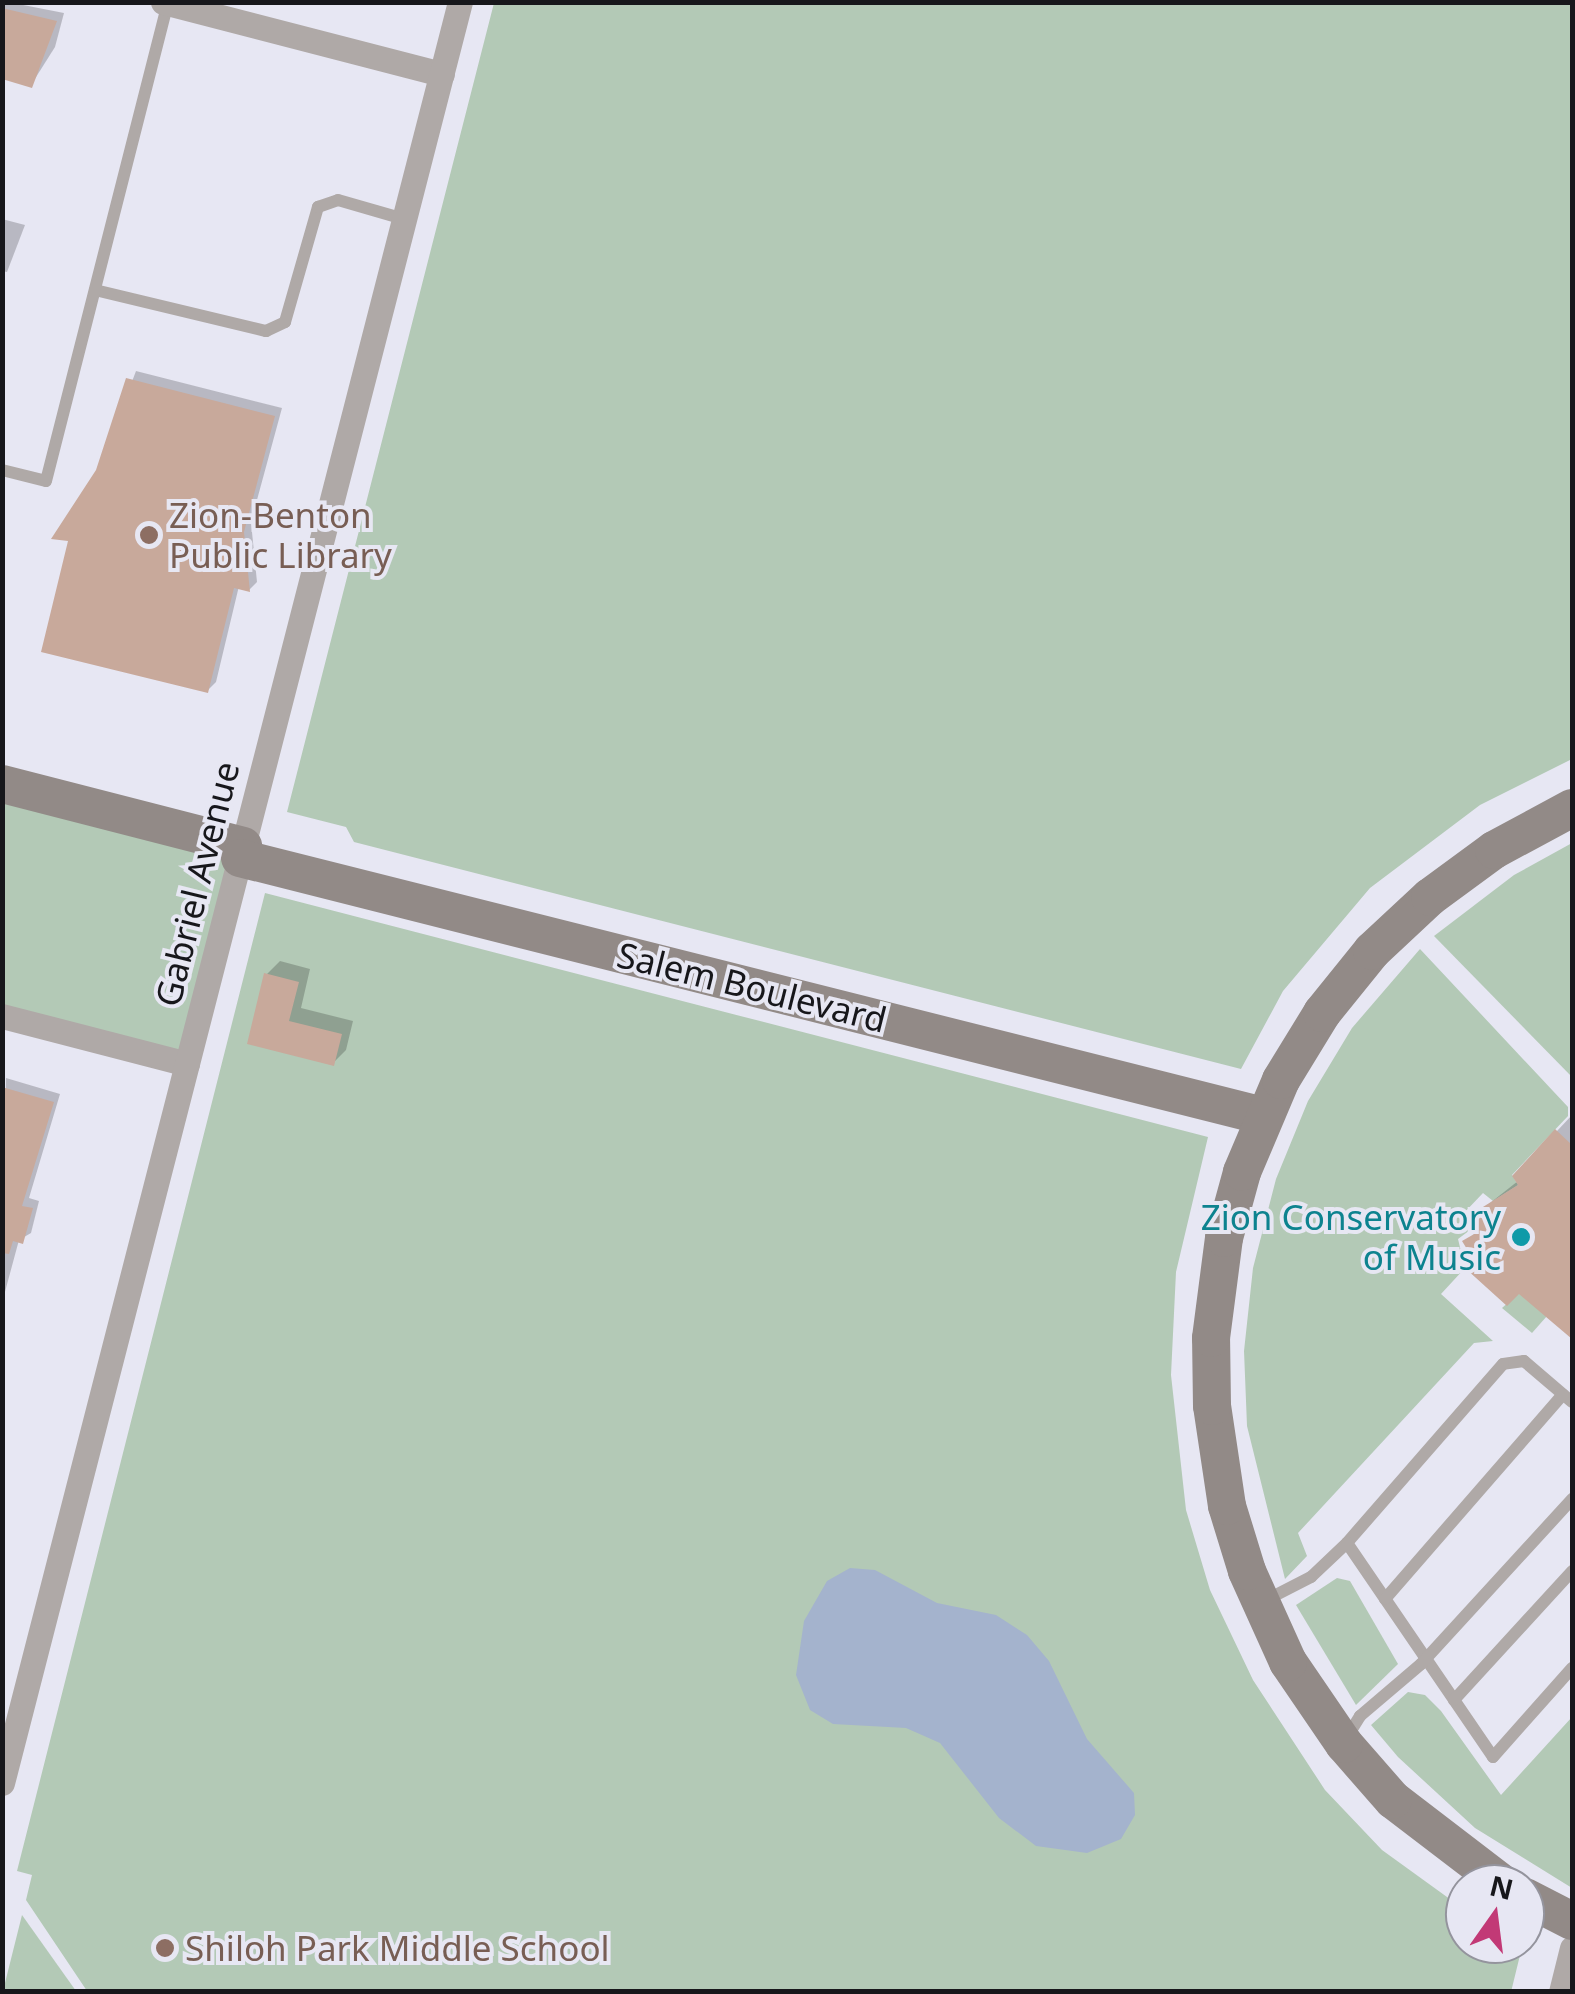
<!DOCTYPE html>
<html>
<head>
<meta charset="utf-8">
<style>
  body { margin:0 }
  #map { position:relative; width:1575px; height:1994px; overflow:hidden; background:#e7e7f3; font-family:"Noto Sans",sans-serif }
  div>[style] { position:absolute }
  .green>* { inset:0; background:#b3c9b6 }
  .water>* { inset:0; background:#a4b3cd }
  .shadow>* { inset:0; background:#0003 }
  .building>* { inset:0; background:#c8a99b }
  .lane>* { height:12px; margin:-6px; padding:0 6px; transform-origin:6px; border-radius:6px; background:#afa9a7 }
  .street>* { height:25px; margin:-12.5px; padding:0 12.5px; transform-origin:12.5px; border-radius:12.5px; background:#afa9a7 }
  .secondary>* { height:38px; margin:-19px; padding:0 19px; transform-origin:19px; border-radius:19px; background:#928a87 }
  .dots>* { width:28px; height:28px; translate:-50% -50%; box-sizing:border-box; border:5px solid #e7e7f3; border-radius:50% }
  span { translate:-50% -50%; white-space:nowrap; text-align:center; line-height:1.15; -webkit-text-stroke:8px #e7e7f3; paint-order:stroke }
  .education-label { font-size:35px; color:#785e54 }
  .left { translate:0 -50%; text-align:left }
  .street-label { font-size:35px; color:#17171b }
  .culture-label { font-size:35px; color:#0d838f }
  .right { translate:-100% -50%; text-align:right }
  .frame { position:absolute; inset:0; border:5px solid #17171b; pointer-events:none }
  .north { position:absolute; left:1445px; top:1864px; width:100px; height:100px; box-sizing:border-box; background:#e7e7f3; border:2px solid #94949d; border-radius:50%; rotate:14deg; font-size:28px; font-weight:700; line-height:40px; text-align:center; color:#17171b }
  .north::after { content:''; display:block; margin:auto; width:35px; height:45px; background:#c23976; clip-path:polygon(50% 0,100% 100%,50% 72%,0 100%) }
</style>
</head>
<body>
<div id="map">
  <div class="green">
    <i style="clip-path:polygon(494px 3px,1572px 3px,1572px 759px,1480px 805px,1370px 888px,1283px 991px,1241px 1069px,354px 842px,346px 827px,287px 812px)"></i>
    <i style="clip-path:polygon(2px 785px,243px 846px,187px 1064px,3px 1016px)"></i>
    <i style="clip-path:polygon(1572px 843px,1572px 1077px,1434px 936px,1514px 875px)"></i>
    <i style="clip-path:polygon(265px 893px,1208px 1137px,1176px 1272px,1171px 1375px,1186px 1510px,1210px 1590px,1253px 1680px,1325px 1790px,1382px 1850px,1465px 1910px,1465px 1944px,1522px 1947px,1511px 1992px,87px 1991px,26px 1900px,32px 1875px,17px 1871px)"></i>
    <i style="clip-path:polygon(1420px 949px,1568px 1107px,1568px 1116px,1512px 1175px,1518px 1185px,1493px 1201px,1483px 1193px,1463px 1214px,1470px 1230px,1458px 1239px,1465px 1268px,1441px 1294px,1493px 1341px,1474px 1343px,1298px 1533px,1307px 1556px,1285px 1579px,1247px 1426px,1244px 1351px,1253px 1268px,1276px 1179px,1308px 1101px,1352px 1028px)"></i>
    <i style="clip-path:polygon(1521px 1291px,1547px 1316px,1532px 1333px,1502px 1308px)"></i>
    <i style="clip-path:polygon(1337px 1578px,1350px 1581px,1398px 1664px,1356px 1705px,1296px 1605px)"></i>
    <i style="clip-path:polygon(1408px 1692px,1425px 1695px,1441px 1711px,1501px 1795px,1572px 1717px,1572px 1888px,1475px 1828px,1398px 1757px,1371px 1725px)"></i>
    <i style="clip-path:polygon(22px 1915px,76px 1991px,3px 1991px)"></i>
  </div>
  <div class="water">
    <i style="clip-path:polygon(850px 1568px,875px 1570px,937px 1603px,996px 1615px,1027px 1635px,1049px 1661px,1087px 1739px,1134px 1793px,1135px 1815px,1121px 1839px,1087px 1853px,1036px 1846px,999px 1818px,940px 1743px,906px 1728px,833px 1724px,810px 1710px,796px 1675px,804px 1621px,827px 1581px)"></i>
  </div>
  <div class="shadow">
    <i style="clip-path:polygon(8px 2px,64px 13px,55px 47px,31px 85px,2px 76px,2px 8px)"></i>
    <i style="clip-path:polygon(2px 219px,25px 225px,7px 272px,2px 271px)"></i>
    <i style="clip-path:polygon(136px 371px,282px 408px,251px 522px,257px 582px,249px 590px,239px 586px,216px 682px,208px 690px,98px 471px)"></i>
    <i style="clip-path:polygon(280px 961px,310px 969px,301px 1008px,353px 1021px,346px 1050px,333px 1063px,250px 1042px,267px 974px)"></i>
    <i style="clip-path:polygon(6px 1078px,60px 1094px,29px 1198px,39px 1201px,31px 1233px,19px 1240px,2px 1303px)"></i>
    <i style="clip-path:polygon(1572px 1115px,1572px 1337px,1466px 1242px,1478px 1230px,1471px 1218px,1518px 1181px,1515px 1176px)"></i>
  </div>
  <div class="building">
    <i style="clip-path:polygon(2px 8px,57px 21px,32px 88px,2px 79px)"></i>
    <i style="clip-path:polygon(126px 378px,275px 416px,244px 532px,250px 592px,234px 588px,208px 693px,41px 652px,68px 541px,51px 539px,96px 470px)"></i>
    <i style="clip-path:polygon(264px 973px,299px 982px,289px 1021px,342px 1034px,334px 1066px,247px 1044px)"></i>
    <i style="clip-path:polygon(2px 1087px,54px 1102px,22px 1206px,33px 1208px,23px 1244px,13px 1241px,9px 1254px,2px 1253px)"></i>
    <i style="clip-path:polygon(1555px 1129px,1572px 1145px,1572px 1339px,1519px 1294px,1507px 1306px,1465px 1268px,1473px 1259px,1462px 1241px,1476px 1233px,1467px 1217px,1518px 1185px,1512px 1176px)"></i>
  </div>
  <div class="lane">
    <i style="left:95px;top:290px;width:176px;rotate:13.5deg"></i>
    <i style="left:266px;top:331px;width:21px;rotate:-25deg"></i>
    <i style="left:285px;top:322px;width:120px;rotate:-74deg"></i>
    <i style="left:318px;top:207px;width:21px;rotate:-19deg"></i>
    <i style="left:338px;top:200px;width:69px;rotate:16.1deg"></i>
    <i style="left:2px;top:470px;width:45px;rotate:14deg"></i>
    <i style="left:46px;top:481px;width:494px;rotate:-75.7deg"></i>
    <i style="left:1572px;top:1402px;width:63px;rotate:-139.5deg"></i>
    <i style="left:1524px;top:1361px;width:21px;rotate:172deg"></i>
    <i style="left:1503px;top:1364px;width:237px;rotate:131.1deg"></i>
    <i style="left:1347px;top:1543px;width:259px;rotate:55.7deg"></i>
    <i style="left:1493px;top:1757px;width:119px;rotate:-48.4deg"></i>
    <i style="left:1385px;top:1599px;width:271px;rotate:-49deg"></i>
    <i style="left:1264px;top:1601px;width:53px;rotate:-27.1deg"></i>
    <i style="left:1311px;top:1577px;width:50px;rotate:-43.4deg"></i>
    <i style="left:1454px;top:1700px;width:175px;rotate:-47.5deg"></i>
    <i style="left:1347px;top:1737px;width:25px;rotate:-58deg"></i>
    <i style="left:1360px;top:1716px;width:80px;rotate:-40.4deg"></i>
    <i style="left:1421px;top:1664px;width:224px;rotate:-47.5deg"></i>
  </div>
  <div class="street">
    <i style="left:163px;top:2px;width:288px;rotate:14.5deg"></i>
    <i style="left:2px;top:1016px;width:191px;rotate:14.5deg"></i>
    <i style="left:2px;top:1783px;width:1839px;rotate:-75.58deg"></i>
    <i style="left:1561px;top:1992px;width:45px;rotate:-76deg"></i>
  </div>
  <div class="secondary">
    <i style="left:2px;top:784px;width:249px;rotate:14.4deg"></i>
    <i style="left:240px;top:858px;width:1055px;rotate:14.15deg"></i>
    <i style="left:1503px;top:1884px;width:138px;rotate:-142.6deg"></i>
    <i style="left:1393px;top:1800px;width:74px;rotate:-131.2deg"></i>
    <i style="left:1344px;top:1744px;width:99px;rotate:-124.3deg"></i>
    <i style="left:1288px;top:1662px;width:100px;rotate:-114.3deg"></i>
    <i style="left:1247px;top:1571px;width:68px;rotate:-107.1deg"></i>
    <i style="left:1227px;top:1506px;width:101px;rotate:-98.5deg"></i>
    <i style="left:1212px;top:1406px;width:68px;rotate:-90.8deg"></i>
    <i style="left:1211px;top:1338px;width:101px;rotate:-82.6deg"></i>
    <i style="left:1224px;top:1238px;width:68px;rotate:-74.7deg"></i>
    <i style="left:1242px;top:1172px;width:100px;rotate:-67deg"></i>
    <i style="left:1281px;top:1080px;width:79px;rotate:-58.5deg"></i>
    <i style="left:1322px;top:1013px;width:80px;rotate:-51.1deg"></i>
    <i style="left:1372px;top:951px;width:79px;rotate:-43deg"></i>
    <i style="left:1430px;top:897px;width:79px;rotate:-36.3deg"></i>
    <i style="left:1494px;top:850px;width:89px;rotate:-28.3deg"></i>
    <i style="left:1525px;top:1897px;width:53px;rotate:27.1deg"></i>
  </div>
  <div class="dots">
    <i style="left:149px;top:535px;background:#8d6e63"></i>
    <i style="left:1521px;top:1237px;background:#0f9aa8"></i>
    <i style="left:165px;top:1948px;background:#8d6e63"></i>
  </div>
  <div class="education-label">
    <span class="left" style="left:169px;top:535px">Zion-Benton<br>Public Library</span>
    <span class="left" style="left:185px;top:1948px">Shiloh Park Middle School</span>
  </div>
  <div class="street-label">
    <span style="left:197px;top:884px;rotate:-76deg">Gabriel Avenue</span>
    <span style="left:752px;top:987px;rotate:14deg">Salem Boulevard</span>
  </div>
  <div class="culture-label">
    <span class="right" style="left:1501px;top:1237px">Zion Conservatory<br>of Music</span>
  </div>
  <div class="frame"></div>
  <div class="north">N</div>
</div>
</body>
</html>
